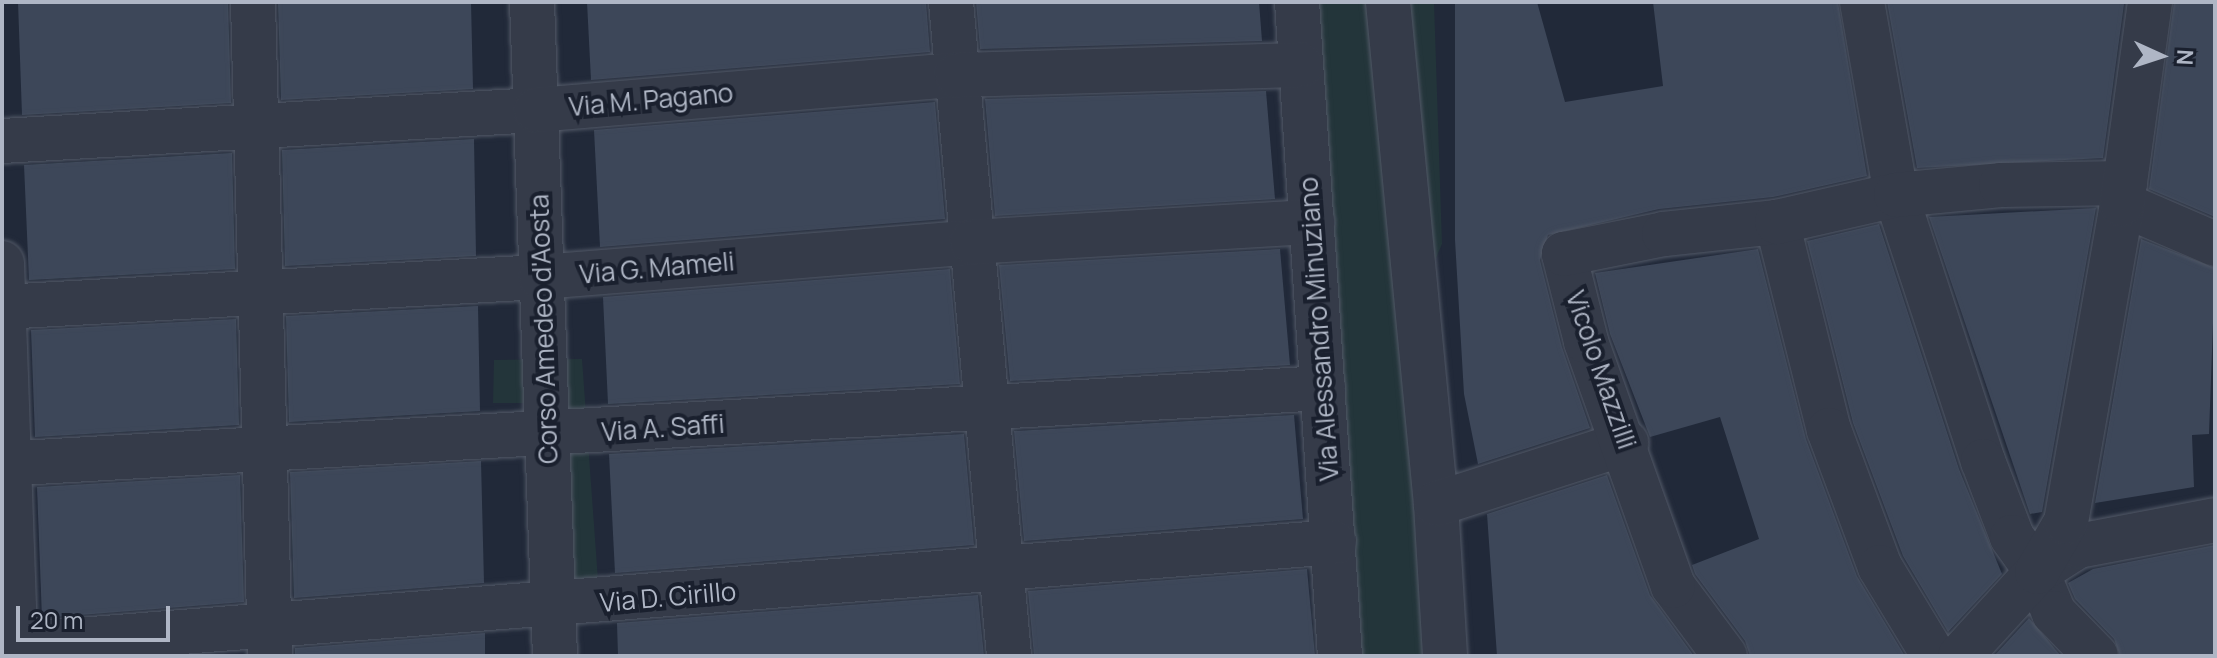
<!DOCTYPE html>
<html>
<head>
<meta charset="utf-8">
<style>
  body { margin:0 }
  #map { position:relative; width:2217px; height:658px; overflow:hidden; background:#212939; font-family:Manrope,sans-serif }
  div>[style] { position:absolute }
  .green>* { inset:0; background:#23353a }
  .building>* { inset:0; background:#3d4759 }
  .roads { filter:drop-shadow(0 0 2px #525967) drop-shadow(0 0 2px #525967) }
  .minor>* { height:44px; margin:-22px; padding:0 22px; transform-origin:22px; border-radius:22px; background:#353b49 }
  span { translate:-50% -50%; white-space:nowrap; text-align:center; line-height:1.15; -webkit-text-stroke:8px #1a202e; paint-order:stroke }
  .street-label { font-size:26px; color:#afb6c5 }
  .frame { position:absolute; inset:0; border:4px solid #afb6c5; pointer-events:none }
  .north { position:absolute; left:2121px; top:16px; width:80px; height:80px; -webkit-text-stroke:6px #1a202e; paint-order:stroke; rotate:93deg; font-size:22px; font-weight:700; line-height:32px; text-align:center; color:#afb6c5 }
  .north::after { content:''; display:block; margin:auto; width:28px; height:36px; background:#afb6c5; clip-path:polygon(50% 0,100% 100%,50% 72%,0 100%) }
  .scale { position:absolute; left:16px; top:606px; width:154px; height:36px; box-sizing:border-box; border:4px solid #afb6c5; border-top:0; padding-left:10px; font-size:24px; line-height:28px; white-space:nowrap; color:#afb6c5; -webkit-text-stroke:6px #1a202e; paint-order:stroke }
</style>
</head>
<body>
<div id="map">
  <div class="green">
    <i style="clip-path:polygon(1313px 2px,1434px 2px,1442px 244px,1414px 309px,1436px 656px,1359px 656px)"></i>
    <i style="clip-path:polygon(582px 359px,598px 580px,571px 582px,560px 403px,493px 403px,494px 360px)"></i>
  </div>
  <div class="building">
    <i style="clip-path:polygon(18px 2px,228px 2px,231px 103px,22px 115px)"></i>
    <i style="clip-path:polygon(278px 2px,471px 2px,473px 89px,281px 100px)"></i>
    <i style="clip-path:polygon(587px 2px,926px 2px,930px 52px,591px 80px)"></i>
    <i style="clip-path:polygon(976px 2px,1259px 2px,1262px 41px,980px 49px)"></i>
    <i style="clip-path:polygon(1455px 2px,1537px 2px,1565px 102px,1663px 86px,1653px 2px,1838px 2px,1867px 176px,1773px 197px,1659px 209px,1548px 235px,1540px 260px,1562px 347px,1590px 428px,1478px 464px,1464px 394px,1455px 240px)"></i>
    <i style="clip-path:polygon(1887px 2px,2124px 4px,2103px 158px,1917px 168px)"></i>
    <i style="clip-path:polygon(2174px 2px,2215px 2px,2215px 217px,2149px 189px)"></i>
    <i style="clip-path:polygon(1266px 91px,1275px 199px,995px 216px,985px 99px)"></i>
    <i style="clip-path:polygon(935px 102px,945px 219px,600px 247px,594px 130px)"></i>
    <i style="clip-path:polygon(474px 139px,476px 256px,285px 266px,282px 150px)"></i>
    <i style="clip-path:polygon(232px 153px,235px 269px,29px 280px,24px 165px)"></i>
    <i style="clip-path:polygon(2096px 208px,2042px 512px,2030px 514px,1929px 217px)"></i>
    <i style="clip-path:polygon(1879px 224px,1959px 469px,2002px 574px,1948px 632px,1903px 556px,1853px 423px,1807px 241px)"></i>
    <i style="clip-path:polygon(2141px 239px,2215px 268px,2209px 434px,2192px 435px,2194px 487px,2095px 503px)"></i>
    <i style="clip-path:polygon(1280px 249px,1290px 365px,1010px 381px,999px 265px)"></i>
    <i style="clip-path:polygon(1758px 249px,1806px 439px,1857px 576px,1905px 656px,1750px 656px,1745px 641px,1695px 574px,1692px 565px,1759px 539px,1720px 417px,1650px 437px,1610px 334px,1595px 273px)"></i>
    <i style="clip-path:polygon(950px 269px,960px 384px,608px 404px,603px 297px)"></i>
    <i style="clip-path:polygon(478px 306px,480px 411px,289px 422px,286px 316px)"></i>
    <i style="clip-path:polygon(236px 319px,239px 425px,35px 437px,31px 330px)"></i>
    <i style="clip-path:polygon(1294px 415px,1303px 519px,1024px 541px,1014px 431px)"></i>
    <i style="clip-path:polygon(964px 434px,974px 545px,615px 573px,609px 454px)"></i>
    <i style="clip-path:polygon(481px 461px,484px 583px,294px 598px,290px 472px)"></i>
    <i style="clip-path:polygon(240px 475px,244px 602px,42px 618px,37px 487px)"></i>
    <i style="clip-path:polygon(1607px 475px,1650px 595px,1694px 656px,1497px 656px,1487px 514px)"></i>
    <i style="clip-path:polygon(2215px 545px,2215px 656px,2120px 656px,2114px 639px,2075px 599px,2068px 583px,2093px 569px)"></i>
    <i style="clip-path:polygon(1307px 569px,1315px 656px,1034px 656px,1028px 591px)"></i>
    <i style="clip-path:polygon(978px 595px,984px 656px,618px 656px,617px 623px)"></i>
    <i style="clip-path:polygon(2029px 618px,2061px 656px,1994px 656px)"></i>
    <i style="clip-path:polygon(485px 633px,485px 656px,295px 656px,295px 648px)"></i>
  </div>
  <div class="roads">
    <div class="minor">
      <i style="left:253px;top:2px;width:653px;rotate:88.51deg"></i>
      <i style="left:532px;top:2px;width:654px;rotate:87.99deg"></i>
      <i style="left:951px;top:2px;width:657px;rotate:84.93deg"></i>
      <i style="left:1297px;top:2px;width:655px;rotate:86.24deg"></i>
      <i style="left:1388px;top:2px;width:504px;rotate:84.54deg"></i>
      <i style="left:1436px;top:504px;width:152px;rotate:86.6deg"></i>
      <i style="left:1862px;top:2px;width:196px;rotate:80deg"></i>
      <i style="left:1896px;top:195px;width:280px;rotate:71.9deg"></i>
      <i style="left:1983px;top:461px;width:81px;rotate:69.1deg"></i>
      <i style="left:2012px;top:537px;width:43px;rotate:54.5deg"></i>
      <i style="left:2037px;top:572px;width:44px;rotate:67.5deg"></i>
      <i style="left:2054px;top:613px;width:60px;rotate:45.7deg"></i>
      <i style="left:2px;top:141px;width:535px;rotate:-3.32deg"></i>
      <i style="left:536px;top:110px;width:422px;rotate:-4.8deg"></i>
      <i style="left:957px;top:75px;width:344px;rotate:-1.7deg"></i>
      <i style="left:2122px;top:204px;width:101px;rotate:23.3deg"></i>
      <i style="left:1777px;top:222px;width:214px;rotate:76deg"></i>
      <i style="left:1829px;top:430px;width:146px;rotate:69.6deg"></i>
      <i style="left:1880px;top:567px;width:104px;rotate:58.8deg"></i>
      <i style="left:2px;top:263px;width:393px;rotate:88deg"></i>
      <i style="left:2px;top:307px;width:540px;rotate:-3.19deg"></i>
      <i style="left:541px;top:277px;width:432px;rotate:-4.6deg"></i>
      <i style="left:972px;top:242px;width:341px;rotate:-3.4deg"></i>
      <i style="left:2px;top:464px;width:1323px;rotate:-3.29deg"></i>
      <i style="left:1436px;top:504px;width:200px;rotate:-17.8deg"></i>
      <i style="left:2037px;top:572px;width:49px;rotate:-32.4deg"></i>
      <i style="left:2078px;top:546px;width:139px;rotate:-10.7deg"></i>
      <i style="left:2px;top:646px;width:1336px;rotate:-4.46deg"></i>
      <i style="left:1725px;top:656px;width:87px;rotate:-126.6deg"></i>
      <i style="left:1673px;top:586px;width:260px;rotate:-109.6deg"></i>
      <i style="left:1586px;top:341px;width:90px;rotate:-104.2deg"></i>
      <i style="left:1564px;top:254px;width:102px;rotate:-11.3deg"></i>
      <i style="left:1664px;top:234px;width:114px;rotate:-6.1deg"></i>
      <i style="left:1777px;top:222px;width:122px;rotate:-12.8deg"></i>
      <i style="left:1896px;top:195px;width:105px;rotate:-5.4deg"></i>
      <i style="left:2001px;top:185px;width:124px;rotate:-0.9deg"></i>
      <i style="left:1960px;top:656px;width:114px;rotate:-47.5deg"></i>
      <i style="left:2037px;top:572px;width:58px;rotate:-59.9deg"></i>
      <i style="left:2066px;top:522px;width:323px;rotate:-80deg"></i>
      <i style="left:2122px;top:204px;width:204px;rotate:-82.1deg"></i>
    </div>
  </div>
  <div class="street-label">
    <span style="left:651px;top:100px;rotate:-5deg">Via M. Pagano</span>
    <span style="left:657px;top:268px;rotate:-5deg">Via G. Mameli</span>
    <span style="left:544px;top:329px;rotate:-92deg">Corso Amedeo d'Aosta</span>
    <span style="left:1319px;top:329px;rotate:-94deg">Via Alessandro Minuziano</span>
    <span style="left:1601px;top:370px;rotate:71deg">Vicolo Mazzilli</span>
    <span style="left:663px;top:428px;rotate:-4deg">Via A. Saffi</span>
    <span style="left:668px;top:597px;rotate:-5deg">Via D. Cirillo</span>
  </div>
  <div class="frame"></div>
  <div class="north">N</div>
  <div class="scale">20 m</div>
</div>
</body>
</html>
